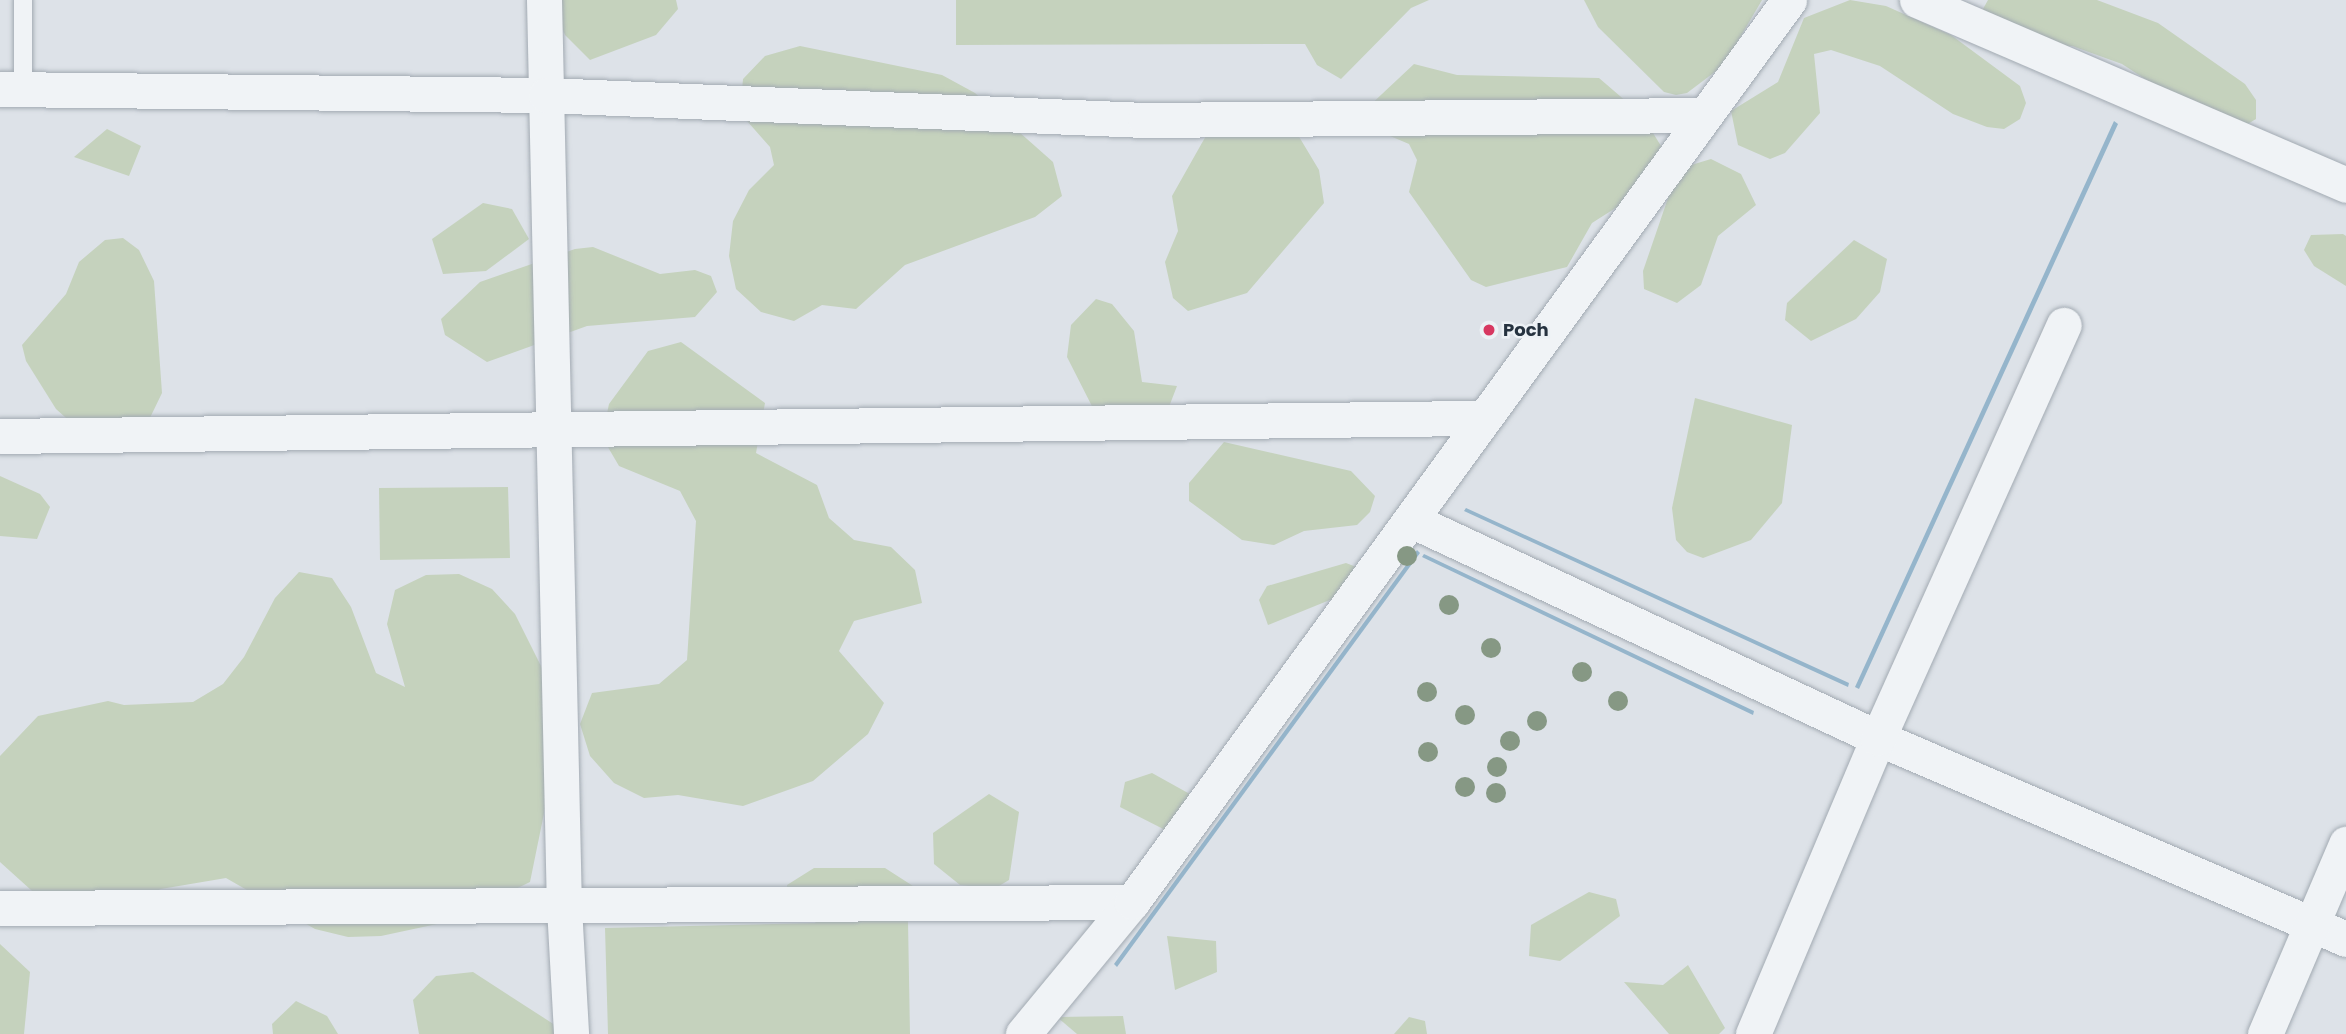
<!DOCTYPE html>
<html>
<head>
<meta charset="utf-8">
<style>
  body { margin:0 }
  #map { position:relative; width:2346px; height:1034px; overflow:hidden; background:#dde2e8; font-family:Poppins,sans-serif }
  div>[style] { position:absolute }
  .green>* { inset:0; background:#c5d2bd }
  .water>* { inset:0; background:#95b5cb }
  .roads { filter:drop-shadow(0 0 2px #a2aab2) drop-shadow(0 0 2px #a2aab2) }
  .service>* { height:18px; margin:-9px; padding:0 9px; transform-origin:9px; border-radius:9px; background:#f0f3f6 }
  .minor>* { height:35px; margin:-17.5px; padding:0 17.5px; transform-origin:17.5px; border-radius:17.5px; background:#f0f3f6 }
  .trees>* { width:20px; height:20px; margin:-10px; border-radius:50%; background:#869884 }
  .dots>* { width:19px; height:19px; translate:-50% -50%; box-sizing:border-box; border:4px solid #ecf1f5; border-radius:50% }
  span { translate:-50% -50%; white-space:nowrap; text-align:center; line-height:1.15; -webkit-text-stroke:5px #ecf1f5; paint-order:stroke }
  .poi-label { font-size:18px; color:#25323f; font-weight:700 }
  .left { translate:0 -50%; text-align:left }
</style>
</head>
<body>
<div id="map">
  <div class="green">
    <i style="clip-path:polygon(550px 0,676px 0,678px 9px,656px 35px,590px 60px,565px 35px)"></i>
    <i style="clip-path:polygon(956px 0,1429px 0,1411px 8px,1341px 79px,1317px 65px,1305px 44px,956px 45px)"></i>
    <i style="clip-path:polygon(1584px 0,1762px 0,1724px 65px,1687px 93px,1676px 95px,1664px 92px,1598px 27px)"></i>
    <i style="clip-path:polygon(1850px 0,1886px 6px,1951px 35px,2020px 86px,2026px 103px,2020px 119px,2004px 129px,1987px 127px,1953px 114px,1880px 66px,1831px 50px,1814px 54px,1820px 113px,1785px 153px,1770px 159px,1738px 145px,1731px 111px,1778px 82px,1804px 18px)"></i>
    <i style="clip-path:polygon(1988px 0,2097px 0,2158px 23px,2245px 84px,2256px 100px,2256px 119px,2241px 128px,2214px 124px,2122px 64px,2072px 46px,1991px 46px,1974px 25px)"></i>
    <i style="clip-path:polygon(800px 46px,942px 75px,975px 93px,1053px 162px,1062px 196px,1035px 217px,905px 265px,856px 309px,822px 305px,794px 321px,761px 312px,736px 289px,729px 256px,733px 221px,749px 190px,774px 165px,770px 147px,740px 113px,743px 79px,765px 56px)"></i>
    <i style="clip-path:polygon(1414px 64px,1457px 75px,1599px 78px,1642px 115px,1661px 146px,1636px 195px,1592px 223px,1567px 267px,1486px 287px,1471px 280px,1409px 192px,1417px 160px,1409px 144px,1364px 125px,1366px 109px)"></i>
    <i style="clip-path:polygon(1292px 125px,1319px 170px,1324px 203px,1247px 293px,1188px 311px,1173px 298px,1165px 262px,1178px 231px,1172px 196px,1207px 134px)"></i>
    <i style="clip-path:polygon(107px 129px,141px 146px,129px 176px,74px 157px)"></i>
    <i style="clip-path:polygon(1711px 159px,1741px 174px,1756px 205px,1718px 236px,1701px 285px,1677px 303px,1644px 289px,1643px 271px,1678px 169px)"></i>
    <i style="clip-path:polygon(483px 203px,512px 209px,529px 239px,486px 271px,443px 274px,432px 239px)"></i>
    <i style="clip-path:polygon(2343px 234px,2346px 236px,2346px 286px,2314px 266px,2304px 250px,2311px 235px)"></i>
    <i style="clip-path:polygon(123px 238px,139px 250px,154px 281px,162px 393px,147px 424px,93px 442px,56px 409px,26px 361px,22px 345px,66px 294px,79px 262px,105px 240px)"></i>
    <i style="clip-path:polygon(1854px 240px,1887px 259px,1880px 292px,1856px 319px,1811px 341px,1785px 320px,1787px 303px)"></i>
    <i style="clip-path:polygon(593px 247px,660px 274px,695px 270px,711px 276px,717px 292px,695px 317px,587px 326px,487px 362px,445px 335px,441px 319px,480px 282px,575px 249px)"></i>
    <i style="clip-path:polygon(1096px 299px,1112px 304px,1134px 331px,1142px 382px,1177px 386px,1167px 412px,1100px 422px,1067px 357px,1071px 325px)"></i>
    <i style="clip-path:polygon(681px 342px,765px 403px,756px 453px,817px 485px,829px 518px,854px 540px,891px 547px,915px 570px,922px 603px,854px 621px,839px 651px,884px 703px,868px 734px,813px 781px,743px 806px,678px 795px,644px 798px,614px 783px,590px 756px,580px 724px,592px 693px,659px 684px,687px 660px,696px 521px,680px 491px,619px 466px,602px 437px,609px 404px,648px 351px)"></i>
    <i style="clip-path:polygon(1695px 398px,1792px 425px,1782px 503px,1751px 540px,1703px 558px,1687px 552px,1676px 540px,1672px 508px)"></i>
    <i style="clip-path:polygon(1224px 442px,1351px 471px,1375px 496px,1370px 512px,1357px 525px,1304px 531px,1274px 545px,1242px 540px,1189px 501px,1189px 483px)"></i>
    <i style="clip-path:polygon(0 476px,40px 494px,50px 507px,37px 539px,0 536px)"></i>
    <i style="clip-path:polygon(508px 487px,510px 558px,380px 560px,379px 488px)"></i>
    <i style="clip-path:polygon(1346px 563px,1369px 572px,1362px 587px,1268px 625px,1259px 600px,1267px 586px)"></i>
    <i style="clip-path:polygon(299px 572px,332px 578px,351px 607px,376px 673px,405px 687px,387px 624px,395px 590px,426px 575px,459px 574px,492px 589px,515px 614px,546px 676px,551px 779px,530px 882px,451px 921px,381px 936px,348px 937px,315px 929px,226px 878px,161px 889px,96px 918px,62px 918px,0 862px,0 756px,38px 716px,108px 701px,124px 705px,193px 702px,223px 684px,244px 657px,275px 598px)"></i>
    <i style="clip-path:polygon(1152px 773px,1197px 798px,1179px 837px,1120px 807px,1125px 782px)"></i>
    <i style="clip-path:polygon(989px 794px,1019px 812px,1009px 880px,994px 889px,960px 885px,934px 864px,933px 833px)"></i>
    <i style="clip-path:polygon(814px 868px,885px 868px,913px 886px,879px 921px,908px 921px,910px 1034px,608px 1034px,605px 928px,816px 923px,787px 902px,787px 885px)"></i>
    <i style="clip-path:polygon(1589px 892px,1616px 899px,1620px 916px,1560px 961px,1529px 956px,1531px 925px)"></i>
    <i style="clip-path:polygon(1167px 936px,1216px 941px,1217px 972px,1175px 990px)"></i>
    <i style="clip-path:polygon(0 944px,30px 972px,24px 1034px,0 1034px)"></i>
    <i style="clip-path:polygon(1688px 965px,1725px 1028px,1719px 1034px,1669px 1034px,1624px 982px,1663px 985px)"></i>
    <i style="clip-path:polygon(473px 972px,558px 1027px,562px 1034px,419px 1034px,413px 1000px,436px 976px)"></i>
    <i style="clip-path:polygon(296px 1001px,327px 1016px,338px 1034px,273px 1034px,272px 1024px)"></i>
    <i style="clip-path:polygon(1123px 1016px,1126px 1034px,1077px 1034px,1057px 1017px)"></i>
    <i style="clip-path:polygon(1409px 1017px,1425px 1021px,1427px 1034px,1394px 1034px)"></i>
  </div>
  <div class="water">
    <i style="clip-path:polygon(2114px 121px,2118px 124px,1859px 689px,1855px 687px)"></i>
    <i style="clip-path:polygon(1466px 508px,1849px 683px,1848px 687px,1464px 511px)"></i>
    <i style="clip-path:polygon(1417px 550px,1420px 553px,1117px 967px,1114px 964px)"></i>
    <i style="clip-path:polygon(1424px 554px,1754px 711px,1753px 715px,1422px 557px)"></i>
  </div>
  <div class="roads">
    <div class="service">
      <i style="left:23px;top:0;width:89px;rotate:90deg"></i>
    </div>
    <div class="minor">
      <i style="left:544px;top:0;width:907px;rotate:88.74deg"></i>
      <i style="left:564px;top:907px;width:127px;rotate:86.8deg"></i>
      <i style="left:1917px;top:0;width:467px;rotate:23.3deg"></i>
      <i style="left:0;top:89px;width:546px;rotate:0.63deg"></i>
      <i style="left:546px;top:95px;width:600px;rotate:2.39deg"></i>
      <i style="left:1145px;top:120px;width:557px;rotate:-0.51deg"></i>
      <i style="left:0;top:436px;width:1482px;rotate:-0.7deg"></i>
      <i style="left:1411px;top:520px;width:515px;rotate:25.02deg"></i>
      <i style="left:1878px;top:738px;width:509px;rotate:23.24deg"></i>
      <i style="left:0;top:908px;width:1132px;rotate:-0.3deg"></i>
      <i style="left:1023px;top:1034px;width:171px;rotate:-50.5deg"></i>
      <i style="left:1132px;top:902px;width:1116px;rotate:-53.93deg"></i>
      <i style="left:1753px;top:1034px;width:321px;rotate:-67.1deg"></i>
      <i style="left:1878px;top:738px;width:453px;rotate:-65.8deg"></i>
      <i style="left:2265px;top:1034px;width:207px;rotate:-66.9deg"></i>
    </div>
  </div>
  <div class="trees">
    <i style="left:1407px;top:556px"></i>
    <i style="left:1449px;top:605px"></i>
    <i style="left:1491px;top:648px"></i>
    <i style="left:1582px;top:672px"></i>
    <i style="left:1427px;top:692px"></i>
    <i style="left:1618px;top:701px"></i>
    <i style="left:1465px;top:715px"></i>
    <i style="left:1537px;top:721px"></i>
    <i style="left:1510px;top:741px"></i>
    <i style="left:1428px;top:752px"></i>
    <i style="left:1497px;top:767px"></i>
    <i style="left:1465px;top:787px"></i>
    <i style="left:1496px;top:793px"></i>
  </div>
  <div class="dots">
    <i style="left:1489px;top:330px;background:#d73861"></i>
  </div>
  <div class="poi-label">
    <span class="left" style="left:1503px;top:330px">Poch</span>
  </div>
</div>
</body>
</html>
